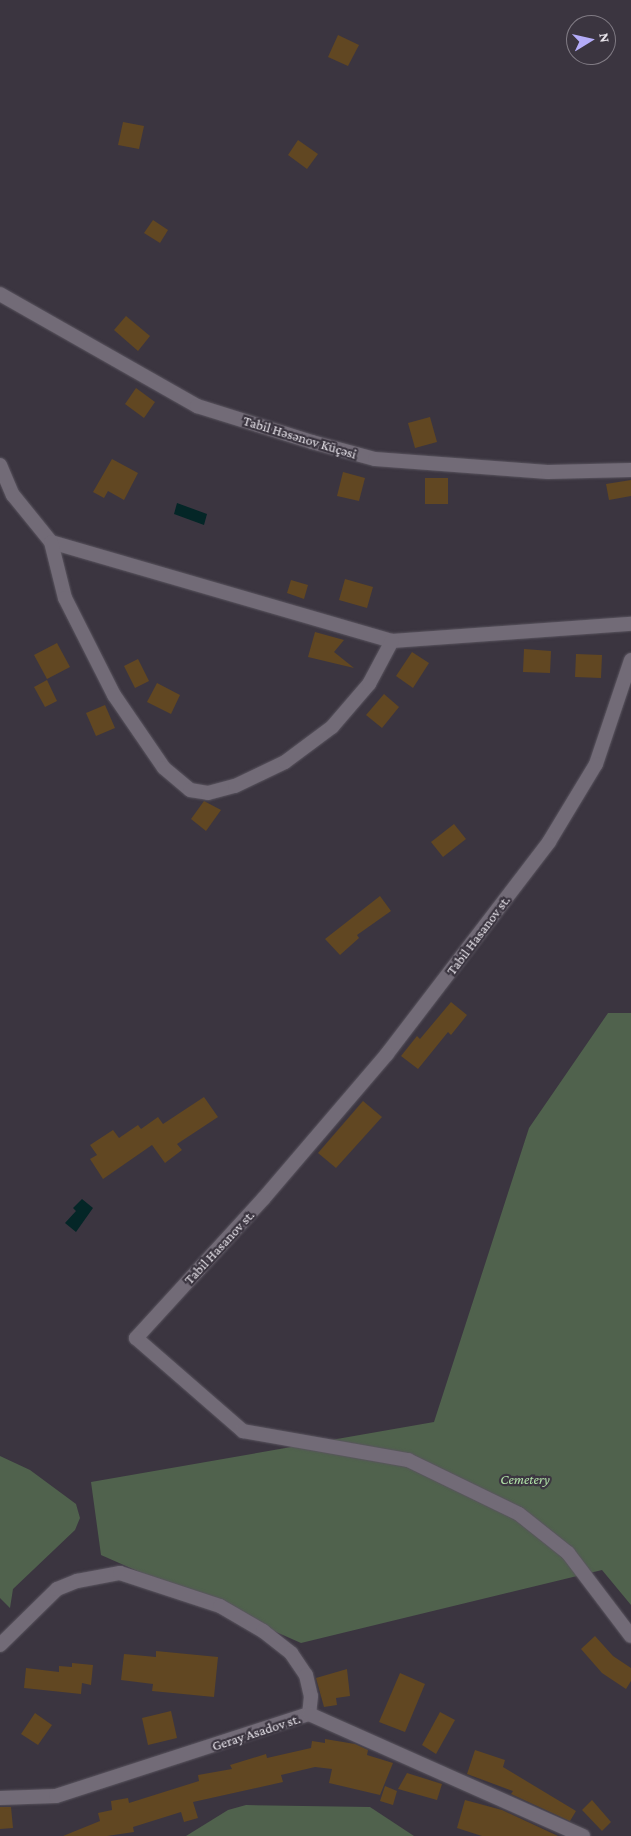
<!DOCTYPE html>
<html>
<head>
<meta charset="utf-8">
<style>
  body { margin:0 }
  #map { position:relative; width:631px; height:1836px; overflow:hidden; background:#3b3540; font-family:"Crimson Pro",serif }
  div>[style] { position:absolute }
  .green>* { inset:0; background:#50624d }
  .water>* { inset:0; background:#042627 }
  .building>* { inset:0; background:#614722 }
  .roads { filter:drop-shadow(0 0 1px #59545e) drop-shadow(0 0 1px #59545e) }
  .minor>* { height:14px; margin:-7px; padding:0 7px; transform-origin:7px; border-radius:7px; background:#726b77 }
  span { translate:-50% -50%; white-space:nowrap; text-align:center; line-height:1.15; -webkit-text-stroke:4.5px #3b3540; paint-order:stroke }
  .street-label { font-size:14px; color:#e7e3ea }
  .park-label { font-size:14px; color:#b0e1a7; font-style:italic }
  .north { position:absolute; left:566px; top:15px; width:50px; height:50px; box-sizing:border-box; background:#3b3540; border:1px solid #807b84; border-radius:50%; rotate:81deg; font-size:14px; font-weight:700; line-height:20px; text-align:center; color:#e7e3ea }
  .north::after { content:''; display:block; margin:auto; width:18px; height:22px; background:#b4acf9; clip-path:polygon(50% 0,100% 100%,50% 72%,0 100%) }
</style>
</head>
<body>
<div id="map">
  <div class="green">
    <i style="clip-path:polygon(608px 1013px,631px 1013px,631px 1605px,602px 1570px,301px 1643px,101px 1555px,91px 1482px,434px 1422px,529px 1128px)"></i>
    <i style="clip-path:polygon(0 1456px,30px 1470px,76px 1504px,80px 1518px,75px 1530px,13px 1589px,10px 1608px,0 1598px)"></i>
    <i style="clip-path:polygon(246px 1805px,370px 1807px,414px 1836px,186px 1836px,228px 1810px)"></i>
  </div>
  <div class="water">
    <i style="clip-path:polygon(177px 503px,207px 514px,204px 525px,174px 514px)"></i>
    <i style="clip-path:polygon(82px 1199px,93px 1208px,76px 1232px,65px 1223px,76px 1211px,73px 1208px)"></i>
  </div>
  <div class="building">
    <i style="clip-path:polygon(338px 35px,359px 45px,348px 66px,328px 57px)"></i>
    <i style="clip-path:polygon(123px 122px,144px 126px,139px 149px,118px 145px)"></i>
    <i style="clip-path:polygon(298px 140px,318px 154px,307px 169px,288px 155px)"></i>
    <i style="clip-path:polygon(153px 220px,168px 230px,160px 243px,144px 233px)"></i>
    <i style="clip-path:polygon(126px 316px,150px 336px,138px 351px,114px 330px)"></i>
    <i style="clip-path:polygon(136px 388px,155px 402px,144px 418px,125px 404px)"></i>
    <i style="clip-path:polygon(430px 417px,437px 442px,415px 448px,408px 423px)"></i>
    <i style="clip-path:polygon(112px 459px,138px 473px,124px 500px,108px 491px,104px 498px,93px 492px)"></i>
    <i style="clip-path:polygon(343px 472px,365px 478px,359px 501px,337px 496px)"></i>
    <i style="clip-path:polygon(425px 478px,448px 478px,448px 504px,425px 504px)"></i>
    <i style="clip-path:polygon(631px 480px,631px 496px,609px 500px,606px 484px)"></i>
    <i style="clip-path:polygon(345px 579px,373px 587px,367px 608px,339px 600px)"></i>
    <i style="clip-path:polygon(291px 580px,308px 585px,304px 599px,287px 593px)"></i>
    <i style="clip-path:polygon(315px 632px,344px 640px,334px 652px,354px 668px,308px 657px)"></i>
    <i style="clip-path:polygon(57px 643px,70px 667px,47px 679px,34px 655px)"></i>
    <i style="clip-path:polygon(524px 649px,551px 651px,550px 673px,523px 672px)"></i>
    <i style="clip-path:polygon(412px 652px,429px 663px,413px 688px,396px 676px)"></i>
    <i style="clip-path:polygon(576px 654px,602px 655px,601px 678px,575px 677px)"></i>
    <i style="clip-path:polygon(138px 659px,149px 681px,135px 688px,124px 666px)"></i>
    <i style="clip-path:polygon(47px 680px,57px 701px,45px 707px,34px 687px)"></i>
    <i style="clip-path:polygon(157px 683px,180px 695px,171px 714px,147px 702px)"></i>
    <i style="clip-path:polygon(384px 694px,399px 707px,382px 728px,366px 715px)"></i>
    <i style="clip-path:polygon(105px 705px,115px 728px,96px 736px,86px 713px)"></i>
    <i style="clip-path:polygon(204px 801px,221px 810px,206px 831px,191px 819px)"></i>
    <i style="clip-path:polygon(454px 824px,466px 839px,443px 857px,431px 842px)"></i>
    <i style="clip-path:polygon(380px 896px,391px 911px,357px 935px,359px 938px,340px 955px,325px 939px)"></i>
    <i style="clip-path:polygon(451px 1002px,467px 1015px,451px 1035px,448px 1032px,418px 1069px,401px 1056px,417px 1036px,420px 1039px)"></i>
    <i style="clip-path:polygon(204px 1097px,218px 1117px,177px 1144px,182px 1150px,165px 1163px,152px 1145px,103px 1179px,90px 1159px,97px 1155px,90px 1145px,113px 1130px,119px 1138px,138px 1125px,141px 1129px,158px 1117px,163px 1124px)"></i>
    <i style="clip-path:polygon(363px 1101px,382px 1117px,336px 1168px,318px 1153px)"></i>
    <i style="clip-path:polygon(595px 1636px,613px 1656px,631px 1668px,631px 1681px,626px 1689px,602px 1673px,581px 1649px)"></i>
    <i style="clip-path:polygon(156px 1651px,218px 1657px,214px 1697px,152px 1691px,153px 1684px,121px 1680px,124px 1654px,156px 1657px)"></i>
    <i style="clip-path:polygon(72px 1663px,93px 1665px,91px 1685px,82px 1683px,81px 1694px,24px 1688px,26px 1668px,59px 1672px,59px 1666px,72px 1667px)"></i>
    <i style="clip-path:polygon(347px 1669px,350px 1696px,336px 1698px,337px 1705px,324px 1707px,316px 1678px)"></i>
    <i style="clip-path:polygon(400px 1673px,425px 1684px,405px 1732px,379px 1722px)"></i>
    <i style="clip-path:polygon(171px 1711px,177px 1738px,148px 1745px,142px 1718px)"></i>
    <i style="clip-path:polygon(440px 1712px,455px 1720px,436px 1754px,422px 1745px)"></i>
    <i style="clip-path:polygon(35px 1713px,52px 1725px,38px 1745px,21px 1734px)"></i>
    <i style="clip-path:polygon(325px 1739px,355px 1744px,368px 1750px,367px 1755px,393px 1763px,380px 1795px,329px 1783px,332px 1769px,315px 1767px,281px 1775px,283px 1782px,193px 1802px,198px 1818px,184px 1822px,181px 1812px,133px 1827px,134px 1832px,107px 1836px,63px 1836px,100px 1821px,98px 1813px,112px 1810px,111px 1801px,128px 1798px,129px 1803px,199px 1781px,198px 1775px,232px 1769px,230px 1765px,266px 1754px,267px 1758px,311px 1748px,312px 1741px,325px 1743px)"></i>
    <i style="clip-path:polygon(475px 1750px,505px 1760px,503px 1767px,576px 1811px,570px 1821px,511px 1794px,513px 1791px,467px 1774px)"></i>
    <i style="clip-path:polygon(407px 1773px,442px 1784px,437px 1800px,398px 1789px)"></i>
    <i style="clip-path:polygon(385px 1786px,397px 1791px,393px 1805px,380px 1801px)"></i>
    <i style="clip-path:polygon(465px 1800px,502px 1810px,558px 1836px,482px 1836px,457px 1828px)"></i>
    <i style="clip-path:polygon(592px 1800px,611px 1822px,602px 1831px,582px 1810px)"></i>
    <i style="clip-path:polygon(0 1807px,11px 1807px,13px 1828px,0 1829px)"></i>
  </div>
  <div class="roads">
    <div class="minor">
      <i style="left:0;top:294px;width:227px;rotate:29.6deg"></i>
      <i style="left:197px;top:406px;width:121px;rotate:17.4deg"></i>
      <i style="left:312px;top:442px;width:65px;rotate:15.1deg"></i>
      <i style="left:375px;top:459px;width:173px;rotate:4.3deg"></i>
      <i style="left:548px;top:472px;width:83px;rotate:-1.4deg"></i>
      <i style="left:0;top:465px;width:33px;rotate:67deg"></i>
      <i style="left:13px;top:495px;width:60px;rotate:51deg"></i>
      <i style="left:51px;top:542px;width:355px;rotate:16.2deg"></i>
      <i style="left:392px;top:641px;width:240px;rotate:-4.1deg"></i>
      <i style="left:51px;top:542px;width:58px;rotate:76deg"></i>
      <i style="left:65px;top:598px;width:109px;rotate:63.2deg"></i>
      <i style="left:114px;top:695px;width:88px;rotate:55.6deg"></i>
      <i style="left:164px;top:768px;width:34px;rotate:40deg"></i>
      <i style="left:190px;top:790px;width:18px;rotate:9deg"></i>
      <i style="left:208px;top:793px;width:28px;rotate:-15deg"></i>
      <i style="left:235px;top:786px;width:55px;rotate:-25.6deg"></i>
      <i style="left:285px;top:762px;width:59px;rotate:-36.7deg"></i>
      <i style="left:332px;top:727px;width:57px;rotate:-49.3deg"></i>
      <i style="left:369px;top:684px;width:49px;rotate:-61.9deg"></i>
      <i style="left:631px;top:660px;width:110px;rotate:108.6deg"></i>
      <i style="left:596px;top:764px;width:91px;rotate:121.1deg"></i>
      <i style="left:549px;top:842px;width:267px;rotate:127.4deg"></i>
      <i style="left:387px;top:1054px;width:189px;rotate:130.5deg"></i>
      <i style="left:264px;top:1198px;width:190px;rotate:132.4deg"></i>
      <i style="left:136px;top:1338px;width:142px;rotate:41deg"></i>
      <i style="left:243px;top:1431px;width:168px;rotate:10deg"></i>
      <i style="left:408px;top:1460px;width:123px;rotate:25.9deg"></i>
      <i style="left:519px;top:1514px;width:63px;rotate:38.5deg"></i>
      <i style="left:568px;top:1553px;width:104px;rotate:52.8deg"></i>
      <i style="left:0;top:1645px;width:80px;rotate:-44.5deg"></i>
      <i style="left:57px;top:1589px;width:22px;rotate:-22deg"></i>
      <i style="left:77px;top:1581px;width:44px;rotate:-10.5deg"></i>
      <i style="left:120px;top:1573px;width:105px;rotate:18.3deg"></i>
      <i style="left:220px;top:1606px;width:50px;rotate:30.2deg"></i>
      <i style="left:263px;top:1631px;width:36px;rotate:38deg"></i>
      <i style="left:291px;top:1653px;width:27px;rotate:56deg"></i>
      <i style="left:306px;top:1675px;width:22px;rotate:77deg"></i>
      <i style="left:311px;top:1696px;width:18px;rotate:96deg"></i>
      <i style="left:0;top:1798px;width:56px;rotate:-2deg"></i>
      <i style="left:56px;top:1796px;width:266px;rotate:-18deg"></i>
      <i style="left:309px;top:1714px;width:300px;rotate:24deg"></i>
    </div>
  </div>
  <div class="street-label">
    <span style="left:300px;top:437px;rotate:17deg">Tabil Həsənov Küçəsi</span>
    <span style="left:478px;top:935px;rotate:-53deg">Tabil Hasanov st.</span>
    <span style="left:219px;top:1247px;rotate:-47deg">Tabil Hasanov st.</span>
    <span style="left:256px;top:1732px;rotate:-18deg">Geray Asadov st.</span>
  </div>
  <div class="park-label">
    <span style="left:525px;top:1479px">Cemetery</span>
  </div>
  <div class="north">N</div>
</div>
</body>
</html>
